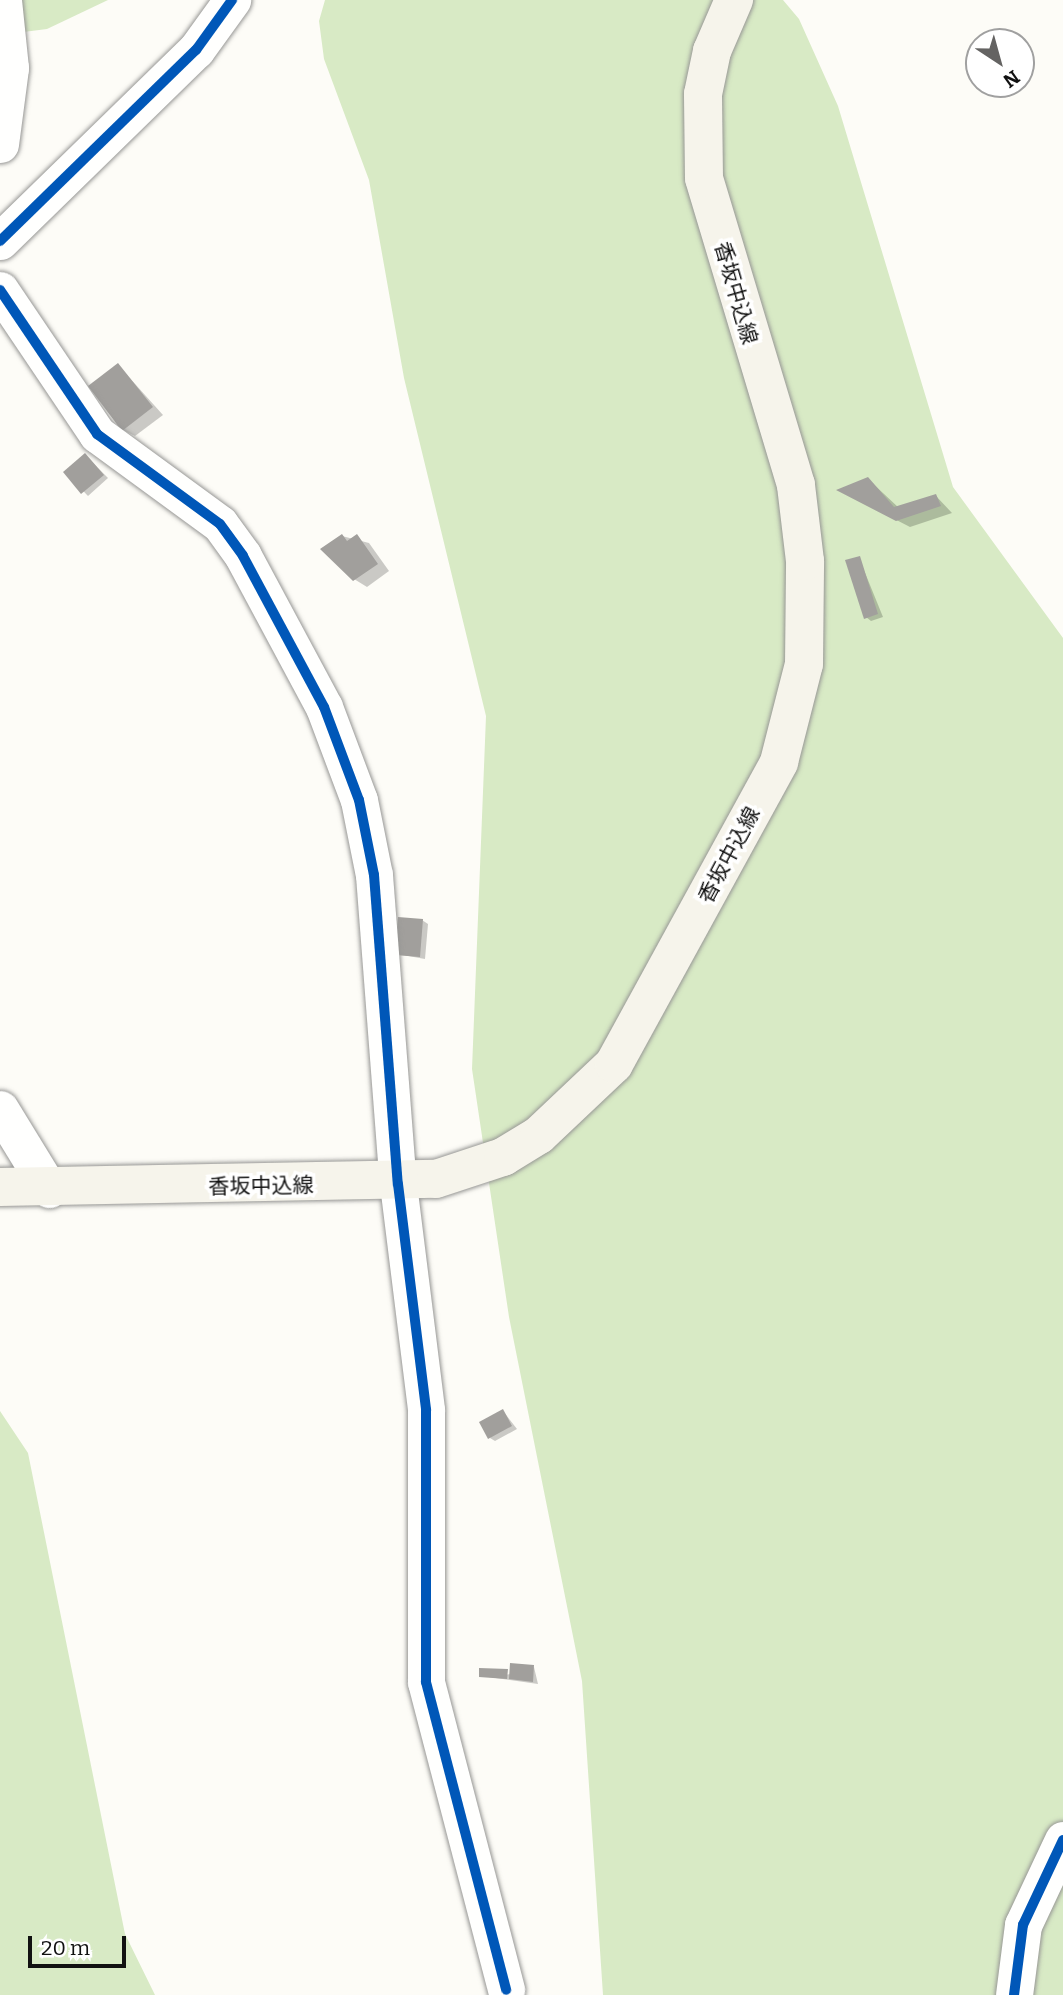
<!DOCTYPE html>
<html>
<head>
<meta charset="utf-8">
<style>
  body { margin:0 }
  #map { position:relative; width:1063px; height:1995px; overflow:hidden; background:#fdfcf7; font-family:Bitter,"Noto Sans JP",serif }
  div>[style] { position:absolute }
  .forest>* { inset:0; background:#d8eac5 }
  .shadow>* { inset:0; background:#0003 }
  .building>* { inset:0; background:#a19f9c }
  .roads { filter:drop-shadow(0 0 2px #979795) drop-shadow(0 0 2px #979795) }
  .minor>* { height:37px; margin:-18.5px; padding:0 18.5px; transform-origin:18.5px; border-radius:18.5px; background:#fffffe }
  .secondary>* { height:38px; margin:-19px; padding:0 19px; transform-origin:19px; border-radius:19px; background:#f6f4eb }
  .cycleway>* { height:10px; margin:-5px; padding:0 5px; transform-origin:5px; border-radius:5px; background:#0057b8 }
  span { translate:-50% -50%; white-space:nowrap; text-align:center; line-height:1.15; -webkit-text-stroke:7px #fff; paint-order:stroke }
  .street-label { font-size:21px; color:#111 }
  .north { position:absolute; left:965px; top:28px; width:70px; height:70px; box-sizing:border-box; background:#fff; border:2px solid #a0a0a0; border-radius:50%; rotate:144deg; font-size:19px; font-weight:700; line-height:28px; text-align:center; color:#111 }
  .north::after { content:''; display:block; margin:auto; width:24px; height:32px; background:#646362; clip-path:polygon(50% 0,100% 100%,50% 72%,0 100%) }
  .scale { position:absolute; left:28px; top:1936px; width:98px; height:32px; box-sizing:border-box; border:4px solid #111; border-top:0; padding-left:9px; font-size:21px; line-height:24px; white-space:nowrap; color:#111; -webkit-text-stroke:5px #fff; paint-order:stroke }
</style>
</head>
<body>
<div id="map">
  <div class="forest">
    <i style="clip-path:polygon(0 0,108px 0,47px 29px,0 35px)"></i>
    <i style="clip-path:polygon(325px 0,783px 0,799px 19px,838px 106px,953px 487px,1063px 638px,1063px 1995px,603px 1995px,582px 1681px,509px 1317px,472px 1069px,486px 716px,404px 378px,369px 180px,324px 59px,319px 21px)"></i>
    <i style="clip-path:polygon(0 1411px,28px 1453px,125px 1934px,155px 1995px,0 1995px)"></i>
  </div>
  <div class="shadow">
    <i style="clip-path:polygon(118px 365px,163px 415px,135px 436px,123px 430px)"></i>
    <i style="clip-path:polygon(85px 455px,108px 478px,88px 496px,65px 472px)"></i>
    <i style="clip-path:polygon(868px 479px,899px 508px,936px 496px,952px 513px,910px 527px,850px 496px)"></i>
    <i style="clip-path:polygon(342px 536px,369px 543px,389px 571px,367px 587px,354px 579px)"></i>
    <i style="clip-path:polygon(859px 558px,883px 617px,871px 621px,866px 617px)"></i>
    <i style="clip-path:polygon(422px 920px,428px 924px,425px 959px,397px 954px)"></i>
    <i style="clip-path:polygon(503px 1411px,517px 1429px,495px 1441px,490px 1438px)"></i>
    <i style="clip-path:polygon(534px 1667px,538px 1684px,481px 1676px,513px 1674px)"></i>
  </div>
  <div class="building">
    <i style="clip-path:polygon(118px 363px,153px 407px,122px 431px,88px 386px)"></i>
    <i style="clip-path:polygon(85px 453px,104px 475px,81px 494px,63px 472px)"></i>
    <i style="clip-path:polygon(868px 477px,894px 507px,936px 494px,941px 506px,896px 521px,836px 490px)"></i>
    <i style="clip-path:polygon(342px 534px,347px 541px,357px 534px,378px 564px,353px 581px,320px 549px)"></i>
    <i style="clip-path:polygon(860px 556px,878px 614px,864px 619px,845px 560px)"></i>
    <i style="clip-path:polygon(398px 917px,423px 919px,420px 957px,395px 955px)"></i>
    <i style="clip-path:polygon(503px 1409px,512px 1426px,488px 1439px,479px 1422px)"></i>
    <i style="clip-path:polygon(510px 1663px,534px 1665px,533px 1682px,509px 1679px)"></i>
    <i style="clip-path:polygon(479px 1668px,508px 1669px,507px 1679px,479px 1677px)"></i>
  </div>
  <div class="roads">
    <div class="minor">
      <i style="left:0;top:144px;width:77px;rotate:-82.5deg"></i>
      <i style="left:10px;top:68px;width:68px;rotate:-95.9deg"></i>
      <i style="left:0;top:241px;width:274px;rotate:-44.3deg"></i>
      <i style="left:196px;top:50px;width:62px;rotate:-54.2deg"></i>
      <i style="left:0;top:290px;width:174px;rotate:56deg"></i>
      <i style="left:97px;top:434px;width:152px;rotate:36.2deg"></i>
      <i style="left:220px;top:524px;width:39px;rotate:54deg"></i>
      <i style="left:243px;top:556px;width:171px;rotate:61.8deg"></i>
      <i style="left:324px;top:707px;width:99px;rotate:69.4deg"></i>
      <i style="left:359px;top:800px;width:76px;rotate:78.7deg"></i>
      <i style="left:374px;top:875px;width:310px;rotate:85.6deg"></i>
      <i style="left:398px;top:1184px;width:228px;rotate:82.9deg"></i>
      <i style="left:426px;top:1410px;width:272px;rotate:90deg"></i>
      <i style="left:426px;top:1682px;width:318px;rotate:75.4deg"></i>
      <i style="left:0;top:1109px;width:94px;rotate:58.5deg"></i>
      <i style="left:1014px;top:1995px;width:71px;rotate:-82.7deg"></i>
      <i style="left:1023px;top:1925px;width:94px;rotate:-64.8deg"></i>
    </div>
    <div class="secondary">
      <i style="left:0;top:1187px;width:436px;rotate:-1.1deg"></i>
      <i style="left:436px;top:1179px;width:71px;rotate:-18.2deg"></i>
      <i style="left:503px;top:1157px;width:42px;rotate:-31.4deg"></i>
      <i style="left:539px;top:1135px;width:103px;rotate:-43.4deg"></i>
      <i style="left:614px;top:1064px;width:344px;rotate:-61.3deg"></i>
      <i style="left:779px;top:762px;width:101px;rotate:-75.7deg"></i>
      <i style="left:804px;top:664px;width:103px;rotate:-89.4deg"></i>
      <i style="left:805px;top:561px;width:77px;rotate:-96.8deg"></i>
      <i style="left:796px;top:485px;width:320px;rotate:-106.7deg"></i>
      <i style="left:704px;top:178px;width:84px;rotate:-90.7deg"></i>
      <i style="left:703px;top:94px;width:44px;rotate:-78.2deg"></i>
      <i style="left:712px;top:51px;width:56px;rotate:-66.7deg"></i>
    </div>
  </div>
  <div class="cycleway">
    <i style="left:0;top:241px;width:274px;rotate:-44.3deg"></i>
    <i style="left:196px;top:50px;width:62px;rotate:-54.2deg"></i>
    <i style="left:0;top:290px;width:174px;rotate:56deg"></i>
    <i style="left:97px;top:434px;width:152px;rotate:36.2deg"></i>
    <i style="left:220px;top:524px;width:39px;rotate:54deg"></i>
    <i style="left:243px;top:556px;width:171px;rotate:61.8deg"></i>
    <i style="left:324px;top:707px;width:99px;rotate:69.4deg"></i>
    <i style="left:359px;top:800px;width:76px;rotate:78.7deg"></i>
    <i style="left:374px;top:875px;width:310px;rotate:85.6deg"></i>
    <i style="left:398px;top:1184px;width:228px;rotate:82.9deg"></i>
    <i style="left:426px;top:1410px;width:272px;rotate:90deg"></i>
    <i style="left:426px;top:1682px;width:318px;rotate:75.4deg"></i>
    <i style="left:1014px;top:1995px;width:71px;rotate:-82.7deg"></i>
    <i style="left:1023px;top:1925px;width:94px;rotate:-64.8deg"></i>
  </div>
  <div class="street-label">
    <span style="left:736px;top:293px;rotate:74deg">香坂中込線</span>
    <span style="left:729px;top:855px;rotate:-62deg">香坂中込線</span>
    <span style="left:261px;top:1186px;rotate:-1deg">香坂中込線</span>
  </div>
  <div class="north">N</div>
  <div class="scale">20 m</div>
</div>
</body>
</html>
